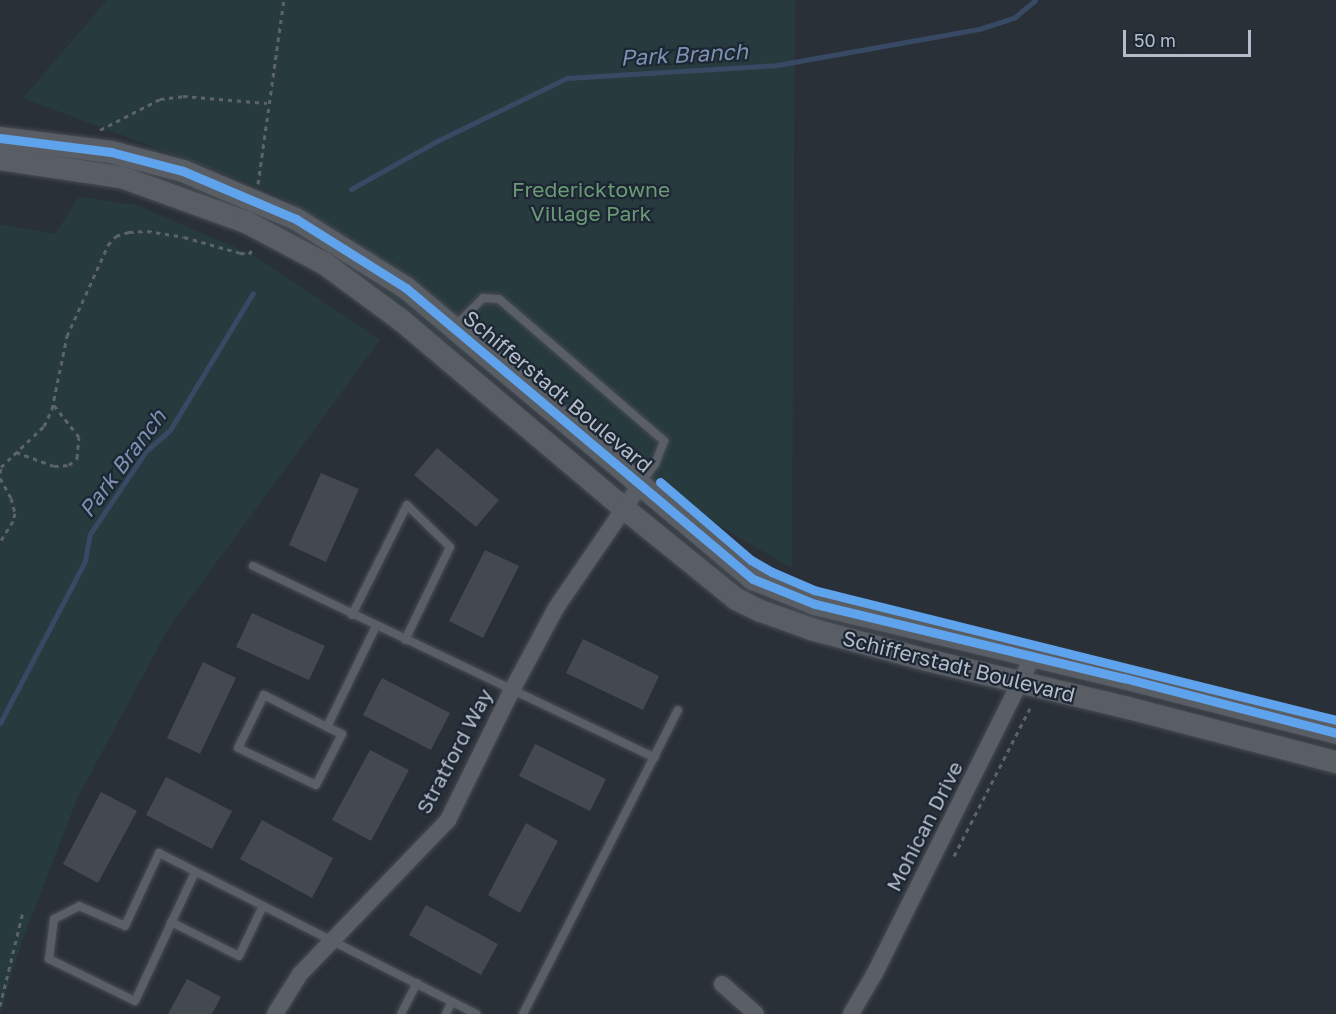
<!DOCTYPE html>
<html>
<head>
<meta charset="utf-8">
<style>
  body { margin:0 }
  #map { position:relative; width:1336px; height:1014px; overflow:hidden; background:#2a3038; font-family:"Golos Text",sans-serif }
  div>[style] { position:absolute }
  .green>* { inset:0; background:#273a3e }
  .stream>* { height:5px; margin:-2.5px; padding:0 2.5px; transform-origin:2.5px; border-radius:2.5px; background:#384963 }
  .building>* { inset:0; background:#444950 }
  .path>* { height:3px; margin-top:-1.5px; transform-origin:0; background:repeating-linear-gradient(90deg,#5d636a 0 4.5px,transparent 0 9px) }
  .roads { filter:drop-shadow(0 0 2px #484c53) drop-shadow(0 0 2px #484c53) }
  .service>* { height:8px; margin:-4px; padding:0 4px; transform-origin:4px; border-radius:4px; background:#5a5e66 }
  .minor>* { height:16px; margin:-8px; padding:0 8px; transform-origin:8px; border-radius:8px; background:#5a5e66 }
  .secondary>* { height:22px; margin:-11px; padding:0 11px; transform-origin:11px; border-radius:11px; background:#595d64 }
  .cycleway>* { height:9px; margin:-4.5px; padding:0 4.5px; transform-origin:4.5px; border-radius:4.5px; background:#60a3ed }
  span { translate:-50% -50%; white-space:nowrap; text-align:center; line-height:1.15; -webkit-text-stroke:4.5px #1d2633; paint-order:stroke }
  .park-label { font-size:21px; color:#6b9a76 }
  .street-label { font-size:21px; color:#b4bcc9 }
  .water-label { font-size:22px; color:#7c92b1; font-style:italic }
  .scale { position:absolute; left:1123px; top:30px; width:128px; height:27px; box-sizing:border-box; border:3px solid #b4bcc9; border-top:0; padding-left:8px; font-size:18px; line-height:21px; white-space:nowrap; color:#b4bcc9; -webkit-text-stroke:4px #1d2633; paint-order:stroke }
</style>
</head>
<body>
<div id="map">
  <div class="green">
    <i style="clip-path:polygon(107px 0,795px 0,792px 568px,583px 447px,387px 297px,334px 228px,270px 191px,23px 98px)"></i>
    <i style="clip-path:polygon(79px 197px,136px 205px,253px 255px,380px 340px,169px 627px,77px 799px,21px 944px,0 1014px,0 224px,55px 234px)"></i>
  </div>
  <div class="stream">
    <i style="left:351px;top:189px;width:96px;rotate:-29.2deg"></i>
    <i style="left:435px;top:142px;width:147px;rotate:-25.9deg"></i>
    <i style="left:567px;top:78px;width:210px;rotate:-3.5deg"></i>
    <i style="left:777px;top:65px;width:205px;rotate:-10.1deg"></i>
    <i style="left:979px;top:29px;width:38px;rotate:-18deg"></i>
    <i style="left:1015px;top:17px;width:26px;rotate:-40deg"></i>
    <i style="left:0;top:723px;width:183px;rotate:-62.3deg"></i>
    <i style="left:85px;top:561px;width:27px;rotate:-80deg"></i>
    <i style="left:90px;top:534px;width:100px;rotate:-56deg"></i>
    <i style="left:146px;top:451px;width:32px;rotate:-41deg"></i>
    <i style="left:170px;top:430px;width:160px;rotate:-58.8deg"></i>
  </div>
  <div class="building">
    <i style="clip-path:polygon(437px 448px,499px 500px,476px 527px,414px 475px)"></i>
    <i style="clip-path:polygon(321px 473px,359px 489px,326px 562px,289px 545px)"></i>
    <i style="clip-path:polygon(485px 550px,519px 566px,483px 638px,449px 621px)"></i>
    <i style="clip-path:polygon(252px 613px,325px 646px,309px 680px,236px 647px)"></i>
    <i style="clip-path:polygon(583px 639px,659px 676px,643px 710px,566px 673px)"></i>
    <i style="clip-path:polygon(203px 662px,236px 678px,200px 754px,167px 738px)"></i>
    <i style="clip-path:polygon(382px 678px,450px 713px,431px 750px,363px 715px)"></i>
    <i style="clip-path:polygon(535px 744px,606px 779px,590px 811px,519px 776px)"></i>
    <i style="clip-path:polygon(370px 750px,409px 770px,371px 841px,332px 820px)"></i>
    <i style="clip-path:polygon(166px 777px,232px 811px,212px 849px,146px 815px)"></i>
    <i style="clip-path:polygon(101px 792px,137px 811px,98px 883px,63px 864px)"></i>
    <i style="clip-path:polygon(262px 820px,333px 858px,312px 898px,240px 859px)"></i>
    <i style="clip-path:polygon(526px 823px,558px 841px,520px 913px,488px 895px)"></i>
    <i style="clip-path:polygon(426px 905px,498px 944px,481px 975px,409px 935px)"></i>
    <i style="clip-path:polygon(187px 979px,221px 997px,212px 1014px,168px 1014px)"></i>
  </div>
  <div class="path">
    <i style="left:100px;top:130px;width:68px;rotate:-27.3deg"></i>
    <i style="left:160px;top:99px;width:23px;rotate:-7deg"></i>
    <i style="left:183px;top:96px;width:84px;rotate:4.8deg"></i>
    <i style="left:258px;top:184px;width:186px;rotate:-82deg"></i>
    <i style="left:16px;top:452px;width:40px;rotate:20.2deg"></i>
    <i style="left:54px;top:466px;width:15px;rotate:-4deg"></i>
    <i style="left:69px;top:465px;width:11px;rotate:-41deg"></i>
    <i style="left:77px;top:458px;width:21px;rotate:-85deg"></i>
    <i style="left:79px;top:437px;width:42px;rotate:-128.2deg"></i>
    <i style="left:0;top:473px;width:6px;rotate:-81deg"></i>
    <i style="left:1px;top:467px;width:59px;rotate:-43.6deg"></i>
    <i style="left:44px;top:426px;width:19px;rotate:-65deg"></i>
    <i style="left:52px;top:409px;width:75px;rotate:-78.4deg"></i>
    <i style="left:67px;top:336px;width:100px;rotate:-65.7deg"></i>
    <i style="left:108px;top:245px;width:12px;rotate:-48deg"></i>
    <i style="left:116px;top:236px;width:14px;rotate:-17deg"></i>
    <i style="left:129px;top:232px;width:18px;rotate:-3deg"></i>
    <i style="left:147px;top:231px;width:37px;rotate:9deg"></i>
    <i style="left:184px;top:237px;width:58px;rotate:15.9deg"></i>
    <i style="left:240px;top:253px;width:9px;rotate:6deg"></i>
    <i style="left:249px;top:254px;width:5px;rotate:-53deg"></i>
    <i style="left:0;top:478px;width:23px;rotate:61deg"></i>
    <i style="left:11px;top:498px;width:16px;rotate:75deg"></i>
    <i style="left:15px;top:513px;width:8px;rotate:104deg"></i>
    <i style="left:13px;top:521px;width:25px;rotate:122deg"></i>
    <i style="left:954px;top:856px;width:166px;rotate:-62.8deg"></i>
    <i style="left:0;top:1006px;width:97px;rotate:-76.3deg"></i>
  </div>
  <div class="roads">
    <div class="service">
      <i style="left:454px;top:327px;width:41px;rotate:-45deg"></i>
      <i style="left:483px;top:298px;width:16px;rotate:4deg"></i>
      <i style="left:499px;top:299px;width:218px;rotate:40.7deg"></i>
      <i style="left:664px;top:441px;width:25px;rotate:111deg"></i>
      <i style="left:655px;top:464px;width:24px;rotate:126deg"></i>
      <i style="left:253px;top:566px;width:445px;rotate:25.5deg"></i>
      <i style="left:352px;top:615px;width:123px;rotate:-63.4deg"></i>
      <i style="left:407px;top:505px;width:60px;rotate:44.3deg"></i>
      <i style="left:450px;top:547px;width:103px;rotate:115.8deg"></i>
      <i style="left:327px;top:727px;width:71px;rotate:-153.1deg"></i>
      <i style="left:264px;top:695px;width:59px;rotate:116.1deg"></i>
      <i style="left:238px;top:748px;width:86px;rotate:25.4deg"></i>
      <i style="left:316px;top:785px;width:57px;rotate:-63deg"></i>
      <i style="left:342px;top:734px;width:17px;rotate:-155deg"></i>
      <i style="left:327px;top:727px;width:112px;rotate:-64.1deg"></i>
      <i style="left:195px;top:872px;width:142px;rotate:114.9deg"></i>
      <i style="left:135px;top:1001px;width:96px;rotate:-154deg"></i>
      <i style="left:49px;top:959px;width:40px;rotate:-82.9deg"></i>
      <i style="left:54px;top:919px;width:28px;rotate:-27deg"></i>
      <i style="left:79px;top:906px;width:50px;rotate:23.5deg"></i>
      <i style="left:125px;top:926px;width:81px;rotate:-65deg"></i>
      <i style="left:159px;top:853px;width:356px;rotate:26.9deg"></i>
      <i style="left:171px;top:922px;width:76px;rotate:26.6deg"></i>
      <i style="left:239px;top:956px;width:55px;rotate:-64.4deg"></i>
      <i style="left:401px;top:1014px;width:35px;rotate:-63deg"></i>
      <i style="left:446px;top:1014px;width:14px;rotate:-65deg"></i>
      <i style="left:523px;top:1014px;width:341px;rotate:-63deg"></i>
    </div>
    <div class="minor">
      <i style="left:722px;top:984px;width:45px;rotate:41.4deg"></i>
      <i style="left:275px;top:1014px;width:47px;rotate:-58deg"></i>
      <i style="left:300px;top:974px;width:214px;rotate:-46.1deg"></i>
      <i style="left:448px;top:820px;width:143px;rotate:-63.8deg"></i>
      <i style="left:511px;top:692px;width:95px;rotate:-61.8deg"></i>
      <i style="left:556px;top:608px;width:150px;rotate:-55.6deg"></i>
      <i style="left:851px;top:1014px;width:48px;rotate:-59.7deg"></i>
      <i style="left:875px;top:973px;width:354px;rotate:-63.5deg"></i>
    </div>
    <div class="secondary">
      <i style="left:0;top:138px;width:112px;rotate:7.2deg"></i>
      <i style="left:111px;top:152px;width:74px;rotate:14.8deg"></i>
      <i style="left:183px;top:171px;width:123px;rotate:23deg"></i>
      <i style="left:296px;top:219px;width:130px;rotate:32.1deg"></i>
      <i style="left:406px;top:288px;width:453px;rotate:40deg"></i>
      <i style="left:753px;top:579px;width:67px;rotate:22deg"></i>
      <i style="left:815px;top:604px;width:318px;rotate:13.5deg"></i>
      <i style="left:1124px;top:678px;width:219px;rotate:14.5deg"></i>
      <i style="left:0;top:159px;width:122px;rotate:8.5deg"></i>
      <i style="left:121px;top:177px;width:133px;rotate:19.8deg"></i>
      <i style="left:246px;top:222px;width:89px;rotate:28deg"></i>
      <i style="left:325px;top:264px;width:94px;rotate:36.4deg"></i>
      <i style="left:401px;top:320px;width:293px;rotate:40.2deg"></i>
      <i style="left:625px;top:509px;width:143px;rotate:39deg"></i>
      <i style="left:736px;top:599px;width:28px;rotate:26deg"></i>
      <i style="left:761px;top:611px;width:56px;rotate:19.7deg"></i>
      <i style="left:814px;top:630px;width:117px;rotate:14.9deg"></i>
      <i style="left:927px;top:660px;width:207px;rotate:13.4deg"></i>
      <i style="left:1128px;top:708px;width:215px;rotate:14.6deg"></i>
    </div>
  </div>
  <div class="cycleway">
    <i style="left:0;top:138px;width:112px;rotate:7.2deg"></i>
    <i style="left:111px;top:152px;width:74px;rotate:14.8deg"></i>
    <i style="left:183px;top:171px;width:123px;rotate:23deg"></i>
    <i style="left:296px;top:219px;width:130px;rotate:32.1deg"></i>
    <i style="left:406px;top:288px;width:453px;rotate:40deg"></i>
    <i style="left:753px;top:579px;width:67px;rotate:22deg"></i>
    <i style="left:815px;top:604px;width:318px;rotate:13.5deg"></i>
    <i style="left:1124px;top:678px;width:219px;rotate:14.5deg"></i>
    <i style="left:660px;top:482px;width:120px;rotate:40.6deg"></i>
    <i style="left:751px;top:560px;width:24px;rotate:30deg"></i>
    <i style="left:772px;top:572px;width:46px;rotate:23.2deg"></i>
    <i style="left:814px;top:590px;width:538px;rotate:13.98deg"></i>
  </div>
  <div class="park-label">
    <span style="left:591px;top:201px">Fredericktowne<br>Village Park</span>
  </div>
  <div class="street-label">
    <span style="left:558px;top:391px;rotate:40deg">Schifferstadt Boulevard</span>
    <span style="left:959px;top:666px;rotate:14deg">Schifferstadt Boulevard</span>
    <span style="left:454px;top:751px;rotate:-62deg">Stratford Way</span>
    <span style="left:924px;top:826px;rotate:-63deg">Mohican Drive</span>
  </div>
  <div class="water-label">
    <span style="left:684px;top:54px;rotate:-3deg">Park Branch</span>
    <span style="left:122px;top:463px;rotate:-53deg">Park Branch</span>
  </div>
  <div class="scale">50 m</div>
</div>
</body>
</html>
